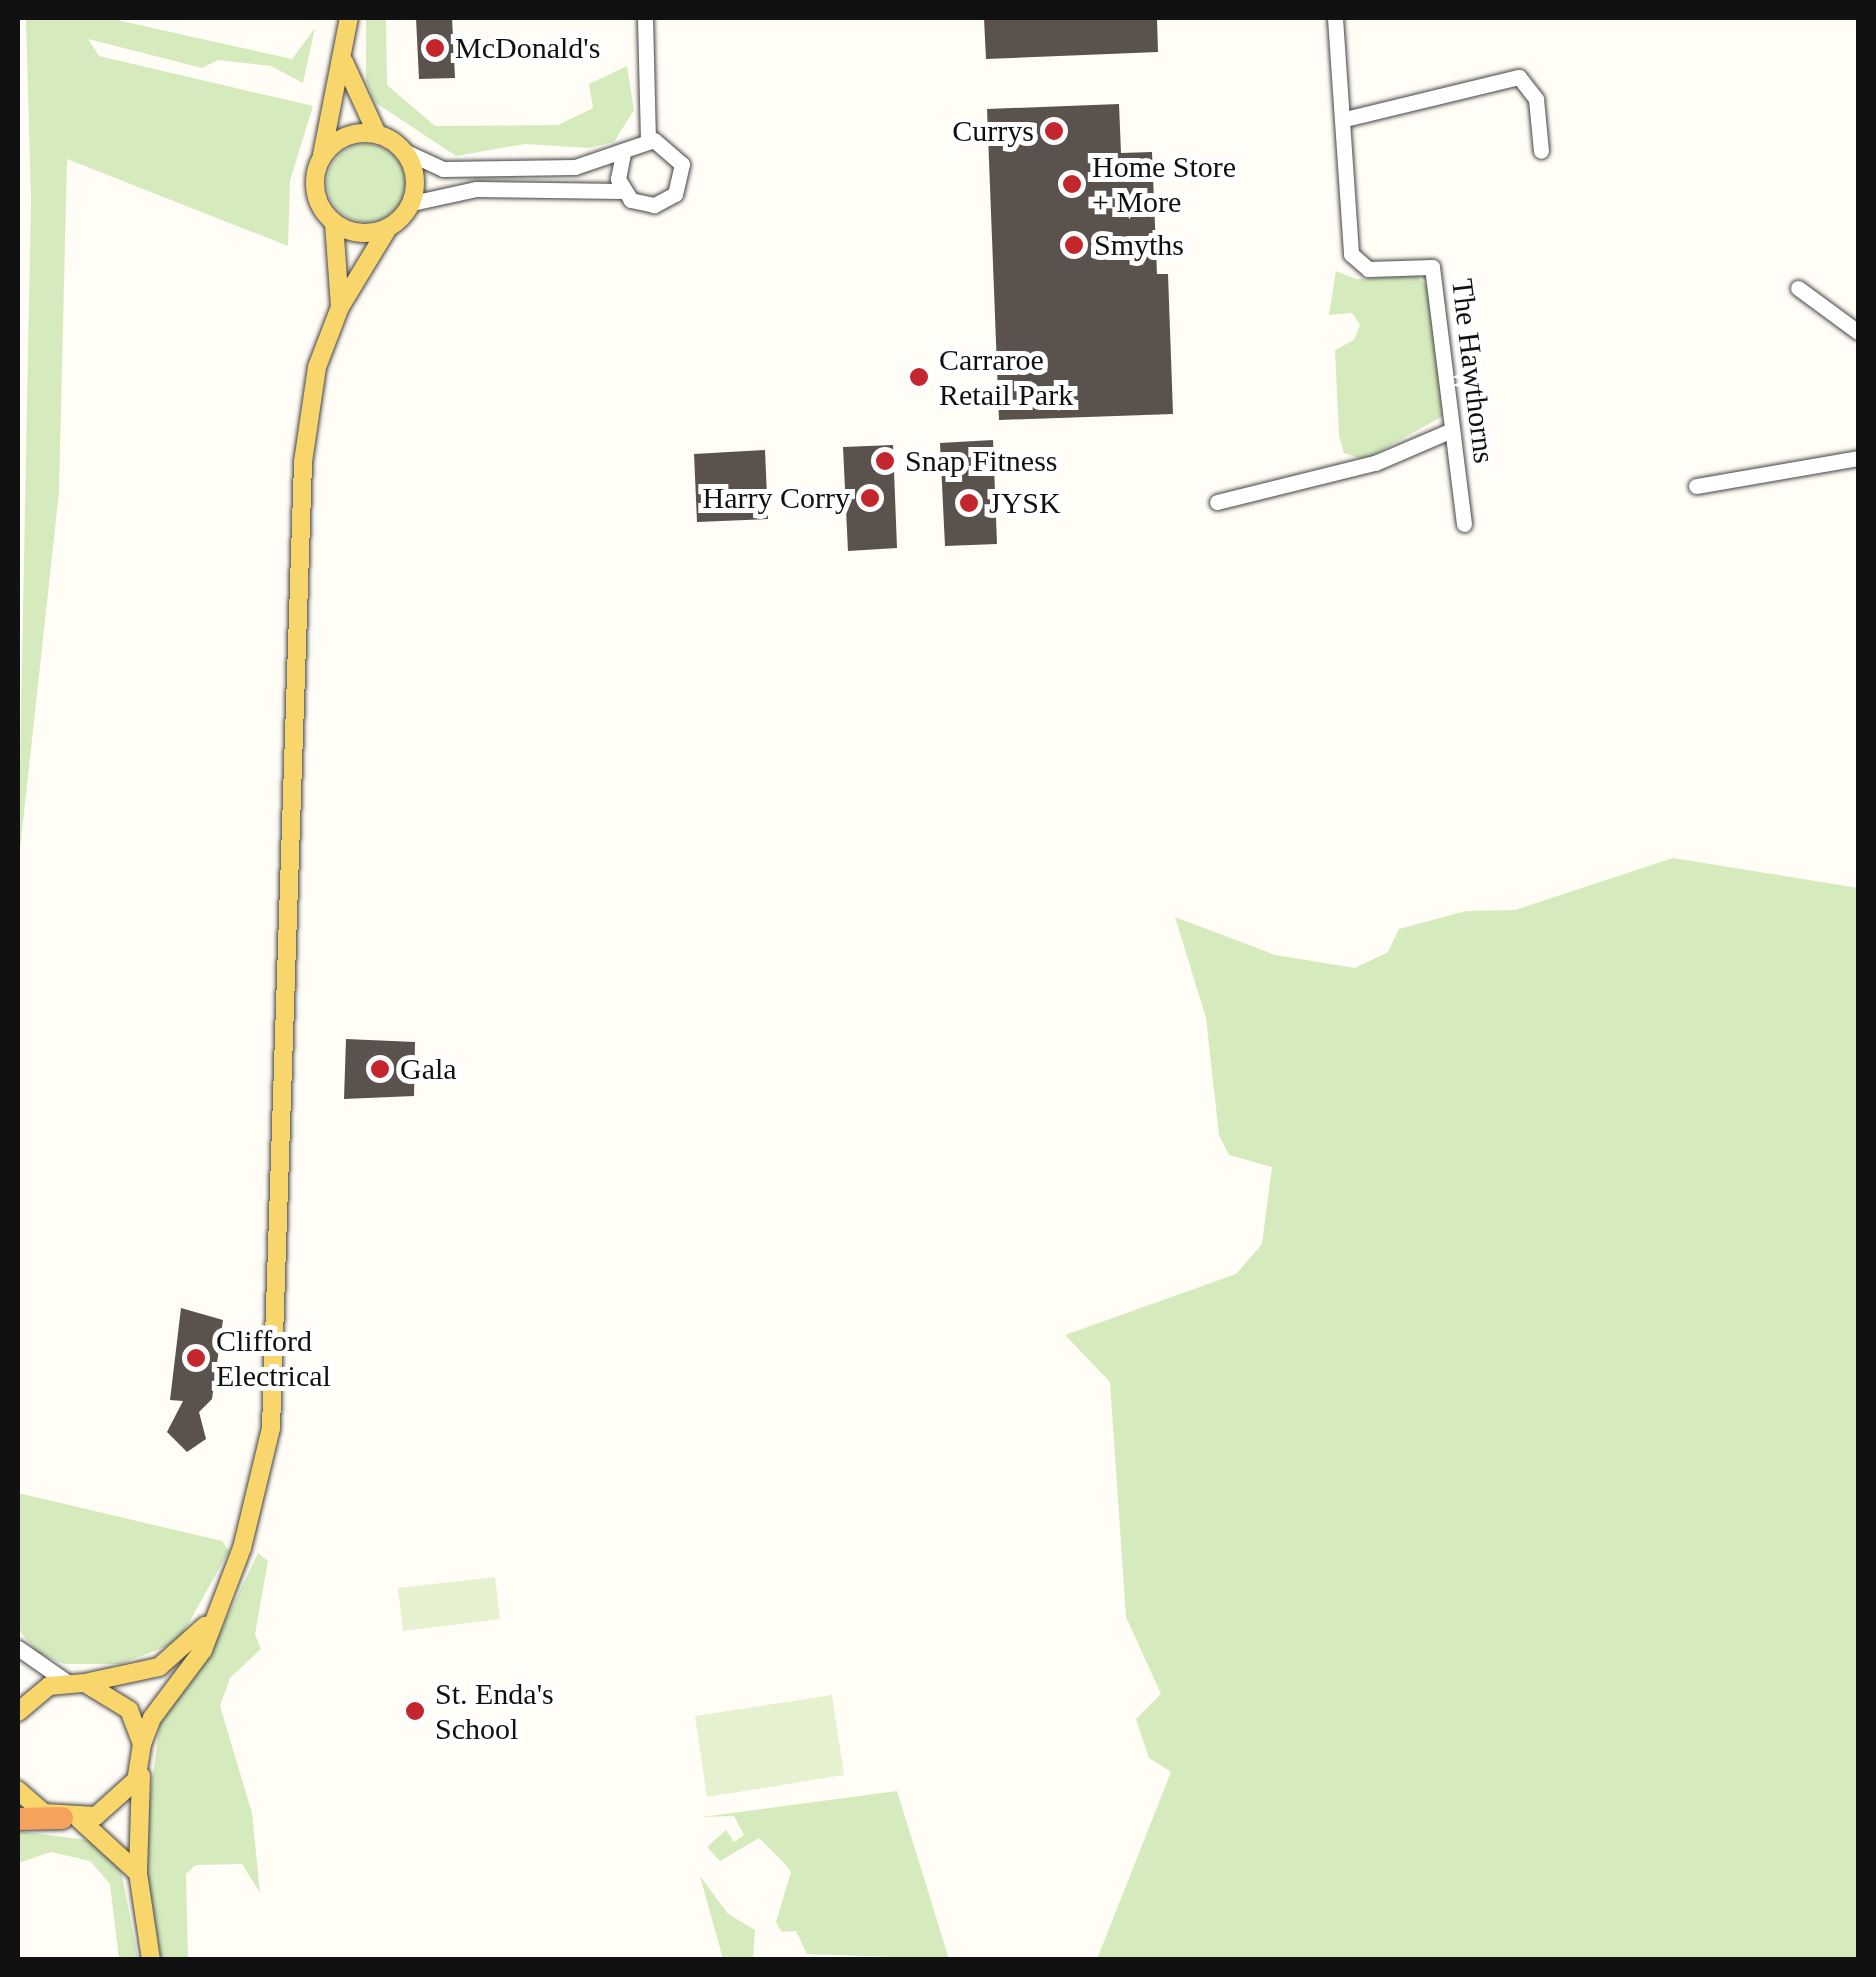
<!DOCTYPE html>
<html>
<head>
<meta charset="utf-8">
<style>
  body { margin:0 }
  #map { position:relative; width:1876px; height:1977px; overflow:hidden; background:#fffdf5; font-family:Georgia,serif }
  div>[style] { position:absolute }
  .green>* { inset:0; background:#d5ebbd }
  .round { border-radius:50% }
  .pitch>* { inset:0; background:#e6f2cf }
  .building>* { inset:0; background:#5a524d }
  .roads { filter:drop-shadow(0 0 2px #444) drop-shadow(0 0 2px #444) }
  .minor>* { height:15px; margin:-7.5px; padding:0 7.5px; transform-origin:7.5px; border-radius:7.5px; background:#fff }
  .major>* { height:18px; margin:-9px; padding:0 9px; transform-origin:9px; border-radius:9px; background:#f9d66b }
  .major>.ring { margin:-9px; padding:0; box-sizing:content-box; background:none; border:18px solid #f9d66b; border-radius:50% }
  .highway>* { height:22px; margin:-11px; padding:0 11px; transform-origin:11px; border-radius:11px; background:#f5a25d }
  .dots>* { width:28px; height:28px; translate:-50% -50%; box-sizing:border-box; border:5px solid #fff; border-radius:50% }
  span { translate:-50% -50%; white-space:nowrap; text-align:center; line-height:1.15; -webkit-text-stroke:10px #fff; paint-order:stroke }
  .poi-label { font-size:30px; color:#111 }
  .left { translate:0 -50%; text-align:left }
  .right { translate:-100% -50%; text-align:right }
  .street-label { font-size:30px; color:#111 }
  .frame { position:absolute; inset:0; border:20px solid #111; pointer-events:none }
</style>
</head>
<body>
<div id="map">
  <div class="green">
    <i style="clip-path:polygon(26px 18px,108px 18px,292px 59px,315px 28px,303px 83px,271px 66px,218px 60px,202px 68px,88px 39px,99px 56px,313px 106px,290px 181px,288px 246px,67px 159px,59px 492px,18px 868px,31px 200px)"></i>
    <i style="clip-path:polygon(366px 18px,386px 18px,387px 85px,435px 126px,558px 125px,593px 108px,589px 84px,627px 66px,634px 110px,614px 142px,589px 148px,525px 144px,456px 156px,376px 103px,366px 82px)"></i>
    <i class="round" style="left:327px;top:144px;width:78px;height:78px"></i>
    <i style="clip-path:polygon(1336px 271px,1356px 279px,1417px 276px,1428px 287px,1443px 416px,1364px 460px,1344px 453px,1339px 436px,1335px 350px,1354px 340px,1360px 325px,1352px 313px,1329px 315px)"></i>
    <i style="clip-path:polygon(1673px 858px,1858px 888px,1858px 1959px,1097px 1959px,1171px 1772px,1149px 1758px,1136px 1719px,1161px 1694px,1126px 1617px,1110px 1382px,1065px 1335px,1236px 1274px,1262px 1244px,1272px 1167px,1229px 1155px,1219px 1135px,1206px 1018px,1175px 917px,1275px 955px,1355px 968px,1388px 952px,1399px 929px,1466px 911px,1515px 910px)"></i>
    <i style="clip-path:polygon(18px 1493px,222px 1541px,229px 1551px,178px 1642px,120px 1664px,64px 1664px,38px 1653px,18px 1629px)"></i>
    <i style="clip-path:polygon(258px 1553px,268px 1561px,255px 1634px,261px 1649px,230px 1678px,220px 1706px,252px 1813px,260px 1893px,242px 1864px,196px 1865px,186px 1874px,188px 1959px,161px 1959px,143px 1850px,160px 1723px,212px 1649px)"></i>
    <i style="clip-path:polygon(897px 1791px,949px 1959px,807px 1954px,796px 1931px,782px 1932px,776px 1922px,791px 1872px,786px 1865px,759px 1838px,720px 1861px,707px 1847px,726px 1830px,734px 1842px,744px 1835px,734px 1816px,701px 1817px)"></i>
    <i style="clip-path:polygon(18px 1831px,102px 1842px,119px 1859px,138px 1959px,119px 1959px,110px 1884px,90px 1861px,51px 1852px,18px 1863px)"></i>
    <i style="clip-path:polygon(700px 1876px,728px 1914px,755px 1930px,753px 1959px,723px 1959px)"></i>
  </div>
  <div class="pitch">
    <i style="clip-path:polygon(495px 1577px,500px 1619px,403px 1631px,398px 1588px)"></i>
    <i style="clip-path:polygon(832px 1695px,844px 1775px,707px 1797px,695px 1716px)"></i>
  </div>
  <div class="building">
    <i style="clip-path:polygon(416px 18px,452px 18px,455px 78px,419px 79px)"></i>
    <i style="clip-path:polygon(984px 18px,1157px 18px,1158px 52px,986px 59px)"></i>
    <i style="clip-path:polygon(1119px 104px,1121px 153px,1152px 152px,1157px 274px,1168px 274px,1173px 414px,999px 420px,987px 109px)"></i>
    <i style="clip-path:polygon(993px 440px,997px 544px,945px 546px,940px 443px)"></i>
    <i style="clip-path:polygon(893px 445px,897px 548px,848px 551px,843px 447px)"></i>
    <i style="clip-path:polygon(765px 450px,768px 519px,697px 522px,694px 454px)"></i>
    <i style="clip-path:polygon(346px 1039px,415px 1042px,414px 1096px,344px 1099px)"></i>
    <i style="clip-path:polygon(181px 1308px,223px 1320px,212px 1399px,199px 1412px,206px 1439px,187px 1452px,167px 1432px,183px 1401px,170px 1400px)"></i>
  </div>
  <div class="roads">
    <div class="minor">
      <i style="left:645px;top:18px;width:122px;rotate:88.6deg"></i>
      <i style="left:1335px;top:18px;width:237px;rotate:86.1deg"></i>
      <i style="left:1351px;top:254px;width:23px;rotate:41deg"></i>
      <i style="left:1368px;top:269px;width:64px;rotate:-1.8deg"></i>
      <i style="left:1432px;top:267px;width:259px;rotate:82.9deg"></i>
      <i style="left:1345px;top:119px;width:179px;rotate:-13.6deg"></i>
      <i style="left:1519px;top:77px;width:28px;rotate:52deg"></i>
      <i style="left:1536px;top:99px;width:52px;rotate:84.5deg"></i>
      <i style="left:404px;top:151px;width:43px;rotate:24.8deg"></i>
      <i style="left:443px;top:169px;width:132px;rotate:-0.9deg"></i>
      <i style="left:575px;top:167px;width:83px;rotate:-18.9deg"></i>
      <i style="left:654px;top:140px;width:37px;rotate:41deg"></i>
      <i style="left:682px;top:164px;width:31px;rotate:103deg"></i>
      <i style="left:675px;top:194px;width:24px;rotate:152deg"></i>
      <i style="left:654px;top:205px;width:24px;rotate:-168deg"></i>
      <i style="left:631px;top:200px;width:25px;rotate:-122deg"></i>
      <i style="left:618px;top:179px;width:25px;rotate:-79deg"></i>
      <i style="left:412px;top:203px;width:66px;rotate:-12.3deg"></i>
      <i style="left:476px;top:189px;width:146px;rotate:0.8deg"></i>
      <i style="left:1798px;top:288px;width:74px;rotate:36.3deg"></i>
      <i style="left:1696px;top:486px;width:164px;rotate:-9.8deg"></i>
      <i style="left:1217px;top:502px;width:163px;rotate:-13.9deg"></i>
      <i style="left:1375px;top:463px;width:84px;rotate:-23.2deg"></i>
      <i style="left:18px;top:1648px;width:60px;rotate:34.8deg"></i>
    </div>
    <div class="major">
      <i style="left:344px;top:62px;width:79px;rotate:65.4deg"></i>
      <i class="ring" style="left:315px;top:133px;width:82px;height:82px"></i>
      <i style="left:322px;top:155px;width:140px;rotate:-78.9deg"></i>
      <i style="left:334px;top:223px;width:84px;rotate:85.9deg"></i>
      <i style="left:89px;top:1682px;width:72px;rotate:-12.1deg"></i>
      <i style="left:159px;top:1667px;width:62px;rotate:-41.7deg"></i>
      <i style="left:18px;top:1712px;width:40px;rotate:-40deg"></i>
      <i style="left:49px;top:1686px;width:36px;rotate:-5deg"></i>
      <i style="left:85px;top:1683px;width:52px;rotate:31.5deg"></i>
      <i style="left:129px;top:1710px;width:36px;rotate:69deg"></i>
      <i style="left:142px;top:1744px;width:36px;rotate:99deg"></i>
      <i style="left:136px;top:1780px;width:54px;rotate:138deg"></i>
      <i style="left:96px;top:1816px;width:52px;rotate:-176.7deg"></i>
      <i style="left:44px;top:1813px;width:35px;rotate:-139deg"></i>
      <i style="left:142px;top:1744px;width:28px;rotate:-69deg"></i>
      <i style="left:152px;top:1718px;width:85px;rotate:-53.1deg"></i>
      <i style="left:203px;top:1650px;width:109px;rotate:-69.1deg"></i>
      <i style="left:242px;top:1548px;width:123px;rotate:-76.4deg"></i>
      <i style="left:271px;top:1428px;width:967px;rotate:-88.1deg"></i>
      <i style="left:303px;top:462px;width:96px;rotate:-81.6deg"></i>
      <i style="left:317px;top:367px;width:64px;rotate:-69deg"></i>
      <i style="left:340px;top:307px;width:92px;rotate:-58.7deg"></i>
      <i style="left:141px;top:1776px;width:97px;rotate:91.8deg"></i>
      <i style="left:138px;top:1873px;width:88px;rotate:81.5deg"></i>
      <i style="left:79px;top:1819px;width:80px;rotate:42.5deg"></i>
    </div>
    <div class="highway">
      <i style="left:18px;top:1819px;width:44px;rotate:-1.3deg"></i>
    </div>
  </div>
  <div class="dots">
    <i style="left:435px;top:48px;background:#c4262e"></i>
    <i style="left:1054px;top:131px;background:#c4262e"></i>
    <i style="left:1072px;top:184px;background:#c4262e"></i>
    <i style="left:1074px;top:245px;background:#c4262e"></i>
    <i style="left:919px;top:377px;background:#c4262e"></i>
    <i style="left:885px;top:461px;background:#c4262e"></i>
    <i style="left:870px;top:498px;background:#c4262e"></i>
    <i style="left:969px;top:503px;background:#c4262e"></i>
    <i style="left:380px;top:1069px;background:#c4262e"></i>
    <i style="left:196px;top:1358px;background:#c4262e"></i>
    <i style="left:415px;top:1711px;background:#c4262e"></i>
  </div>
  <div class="poi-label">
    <span class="left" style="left:455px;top:48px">McDonald's</span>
    <span class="right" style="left:1034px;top:131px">Currys</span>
    <span class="left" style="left:1092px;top:184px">Home Store<br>+ More</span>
    <span class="left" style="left:1094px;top:245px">Smyths</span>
    <span class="left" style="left:939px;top:377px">Carraroe<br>Retail Park</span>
    <span class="left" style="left:905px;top:461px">Snap Fitness</span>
    <span class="right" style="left:850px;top:498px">Harry Corry</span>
    <span class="left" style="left:989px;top:503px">JYSK</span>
    <span class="left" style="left:400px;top:1069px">Gala</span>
    <span class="left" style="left:216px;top:1358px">Clifford<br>Electrical</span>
    <span class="left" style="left:435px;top:1711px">St. Enda's<br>School</span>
  </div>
  <div class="street-label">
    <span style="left:1473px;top:371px;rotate:83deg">The Hawthorns</span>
  </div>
  <div class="frame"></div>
</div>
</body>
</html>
